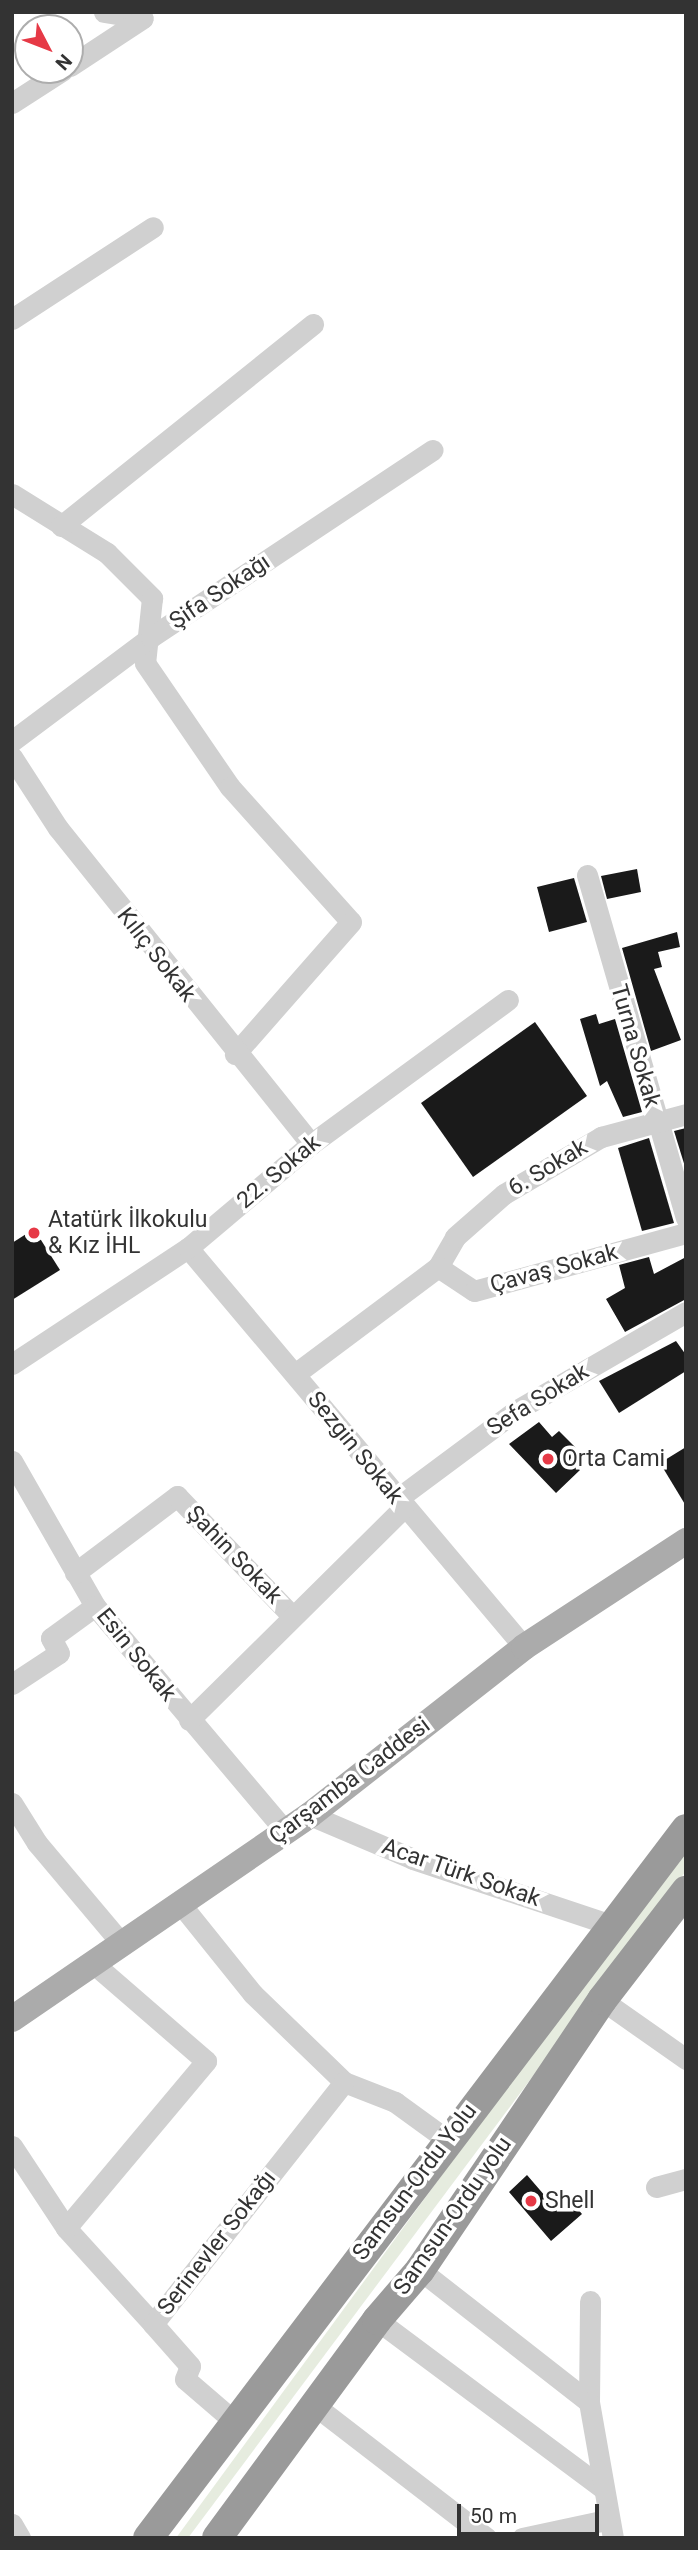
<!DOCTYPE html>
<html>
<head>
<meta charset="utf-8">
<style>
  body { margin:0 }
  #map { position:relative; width:698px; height:2550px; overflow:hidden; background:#fff; font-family:Roboto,sans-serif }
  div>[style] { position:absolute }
  .green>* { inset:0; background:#e6ecdf }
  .building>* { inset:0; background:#1a1a1a }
  .minor>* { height:21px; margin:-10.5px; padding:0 10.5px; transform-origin:10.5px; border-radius:10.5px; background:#d0d0d0 }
  .major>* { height:26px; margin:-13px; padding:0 13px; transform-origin:13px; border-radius:13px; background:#ababab }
  .highway>* { height:30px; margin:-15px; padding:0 15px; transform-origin:15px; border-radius:15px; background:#9a9a9a }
  .dots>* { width:19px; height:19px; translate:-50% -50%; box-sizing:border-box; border:4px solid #fff; border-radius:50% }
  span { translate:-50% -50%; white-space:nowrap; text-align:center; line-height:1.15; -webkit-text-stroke:7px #fff; paint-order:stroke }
  .street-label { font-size:23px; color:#333 }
  .poi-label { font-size:23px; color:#333 }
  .left { translate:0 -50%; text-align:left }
  .frame { position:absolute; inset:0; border:14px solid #333; pointer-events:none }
  .north { position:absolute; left:14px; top:14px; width:70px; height:70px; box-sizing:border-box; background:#fff; border:2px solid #adadad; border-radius:50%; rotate:132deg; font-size:19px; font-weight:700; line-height:28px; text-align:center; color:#333 }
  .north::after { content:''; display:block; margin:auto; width:24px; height:32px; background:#e63946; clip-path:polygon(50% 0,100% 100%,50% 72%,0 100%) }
  .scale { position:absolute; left:457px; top:2504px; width:142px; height:32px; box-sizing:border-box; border:4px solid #333; border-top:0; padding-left:9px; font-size:21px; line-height:24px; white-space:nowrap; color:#333; -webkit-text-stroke:5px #fff; paint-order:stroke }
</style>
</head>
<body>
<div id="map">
  <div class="green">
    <i style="clip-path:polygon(686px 1852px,686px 1871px,188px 2538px,176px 2538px,614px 1940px)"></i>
  </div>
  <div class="building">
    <i style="clip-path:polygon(637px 869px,641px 892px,607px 899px,601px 876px)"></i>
    <i style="clip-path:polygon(574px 878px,587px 922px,549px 932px,537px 887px)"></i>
    <i style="clip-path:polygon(677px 932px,680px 947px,658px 952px,662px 967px,654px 969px,681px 1040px,651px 1051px,622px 948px)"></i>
    <i style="clip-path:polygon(596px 1014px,599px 1024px,615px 1019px,642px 1112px,623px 1117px,607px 1081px,600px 1086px,580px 1019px)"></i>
    <i style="clip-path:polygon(535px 1022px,587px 1096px,473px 1177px,421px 1103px)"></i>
    <i style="clip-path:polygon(686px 1128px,686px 1170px,674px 1131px)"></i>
    <i style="clip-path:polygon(649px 1138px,674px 1223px,642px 1231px,618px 1148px)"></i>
    <i style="clip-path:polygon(34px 1229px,60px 1270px,12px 1300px,12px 1243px)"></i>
    <i style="clip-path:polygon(649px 1257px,654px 1274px,686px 1257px,686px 1299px,625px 1332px,606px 1299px,625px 1288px,619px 1265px)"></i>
    <i style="clip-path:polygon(676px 1341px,686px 1355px,686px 1371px,619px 1413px,599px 1381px)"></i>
    <i style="clip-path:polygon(539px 1422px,552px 1437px,559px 1431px,576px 1448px,570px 1460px,580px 1470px,556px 1493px,509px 1444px)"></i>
    <i style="clip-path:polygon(686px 1447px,686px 1506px,660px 1463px)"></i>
    <i style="clip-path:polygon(527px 2175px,558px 2211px,570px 2200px,582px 2214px,551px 2241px,509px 2192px)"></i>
  </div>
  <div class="minor">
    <i style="left:104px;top:12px;width:39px;rotate:9deg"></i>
    <i style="left:70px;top:66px;width:87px;rotate:-33.3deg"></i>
    <i style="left:12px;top:103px;width:61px;rotate:-32.9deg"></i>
    <i style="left:12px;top:319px;width:168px;rotate:-33.1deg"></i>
    <i style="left:12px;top:494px;width:112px;rotate:31.8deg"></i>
    <i style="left:107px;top:553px;width:64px;rotate:45deg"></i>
    <i style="left:152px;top:598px;width:65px;rotate:96.1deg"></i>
    <i style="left:145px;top:663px;width:150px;rotate:55.6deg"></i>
    <i style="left:230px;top:787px;width:181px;rotate:48.1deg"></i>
    <i style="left:351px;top:922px;width:176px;rotate:131.3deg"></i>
    <i style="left:61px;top:526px;width:323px;rotate:-38.7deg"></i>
    <i style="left:12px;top:741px;width:174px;rotate:-36.8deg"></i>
    <i style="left:151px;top:637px;width:338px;rotate:-33.6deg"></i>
    <i style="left:12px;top:757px;width:85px;rotate:57.1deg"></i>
    <i style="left:58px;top:828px;width:405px;rotate:51.3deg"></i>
    <i style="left:587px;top:875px;width:357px;rotate:73.9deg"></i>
    <i style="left:188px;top:1248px;width:522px;rotate:49.9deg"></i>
    <i style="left:438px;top:1267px;width:34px;rotate:-60deg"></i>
    <i style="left:455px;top:1237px;width:65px;rotate:-41.3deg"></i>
    <i style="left:504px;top:1194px;width:113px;rotate:-30.4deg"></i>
    <i style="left:601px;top:1137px;width:88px;rotate:-15.1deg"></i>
    <i style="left:12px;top:1364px;width:211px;rotate:-33.4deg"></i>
    <i style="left:188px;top:1248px;width:161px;rotate:-40.2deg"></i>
    <i style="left:311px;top:1144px;width:244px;rotate:-36.2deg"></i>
    <i style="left:295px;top:1374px;width:179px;rotate:-36.8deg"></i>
    <i style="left:438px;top:1267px;width:43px;rotate:33.7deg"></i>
    <i style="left:474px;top:1291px;width:220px;rotate:-15.3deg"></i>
    <i style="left:12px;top:1461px;width:167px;rotate:60.2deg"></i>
    <i style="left:95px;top:1606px;width:294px;rotate:49.8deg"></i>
    <i style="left:397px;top:1499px;width:149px;rotate:-36.6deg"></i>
    <i style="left:517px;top:1410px;width:195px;rotate:-30.1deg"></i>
    <i style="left:75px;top:1573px;width:128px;rotate:-37deg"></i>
    <i style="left:177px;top:1496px;width:165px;rotate:46.2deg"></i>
    <i style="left:12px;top:1684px;width:56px;rotate:-33.4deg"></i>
    <i style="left:59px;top:1653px;width:17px;rotate:-118deg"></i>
    <i style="left:51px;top:1638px;width:54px;rotate:-36deg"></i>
    <i style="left:189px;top:1720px;width:301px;rotate:-44.7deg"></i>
    <i style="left:12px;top:1803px;width:47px;rotate:58deg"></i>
    <i style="left:37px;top:1843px;width:132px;rotate:49.9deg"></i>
    <i style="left:310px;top:1815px;width:112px;rotate:23.1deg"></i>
    <i style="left:413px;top:1859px;width:212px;rotate:18.4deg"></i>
    <i style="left:179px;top:1902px;width:118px;rotate:51.2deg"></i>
    <i style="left:253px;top:1994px;width:127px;rotate:44deg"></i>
    <i style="left:344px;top:2082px;width:55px;rotate:21.4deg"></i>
    <i style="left:395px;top:2102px;width:63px;rotate:36deg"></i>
    <i style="left:602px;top:2000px;width:103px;rotate:35.1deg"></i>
    <i style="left:12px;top:2146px;width:98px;rotate:56.6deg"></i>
    <i style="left:66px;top:2228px;width:130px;rotate:47.8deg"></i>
    <i style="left:153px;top:2324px;width:308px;rotate:-51.7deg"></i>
    <i style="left:656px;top:2187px;width:31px;rotate:-15deg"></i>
    <i style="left:66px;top:2228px;width:218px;rotate:-50deg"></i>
    <i style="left:206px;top:2061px;width:147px;rotate:-139.1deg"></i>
    <i style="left:420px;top:2270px;width:214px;rotate:38deg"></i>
    <i style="left:589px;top:2402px;width:101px;rotate:-89.4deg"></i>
    <i style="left:377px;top:2320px;width:281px;rotate:36.7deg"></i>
    <i style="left:153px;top:2324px;width:56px;rotate:48.6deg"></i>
    <i style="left:190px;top:2366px;width:14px;rotate:111deg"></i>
    <i style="left:185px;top:2379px;width:66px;rotate:40.7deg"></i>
    <i style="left:589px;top:2402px;width:138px;rotate:80deg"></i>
    <i style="left:314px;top:2405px;width:218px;rotate:37.6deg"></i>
    <i style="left:12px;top:2524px;width:16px;rotate:60deg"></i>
    <i style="left:522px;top:2538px;width:86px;rotate:-12.1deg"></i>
  </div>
  <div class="major">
    <i style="left:12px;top:2019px;width:361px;rotate:-34.4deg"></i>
    <i style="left:310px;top:1815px;width:272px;rotate:-38.1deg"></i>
    <i style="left:524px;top:1647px;width:194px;rotate:-33.2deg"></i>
  </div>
  <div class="highway">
    <i style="left:148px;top:2538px;width:890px;rotate:-52.81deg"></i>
    <i style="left:217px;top:2538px;width:270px;rotate:-53.7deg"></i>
    <i style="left:377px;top:2320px;width:66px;rotate:-49.3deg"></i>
    <i style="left:420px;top:2270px;width:326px;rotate:-56deg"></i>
    <i style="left:602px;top:2000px;width:138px;rotate:-52.4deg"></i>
  </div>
  <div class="dots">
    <i style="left:34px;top:1233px;background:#e63946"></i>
    <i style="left:548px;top:1459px;background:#e63946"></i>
    <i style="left:531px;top:2201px;background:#e63946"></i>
  </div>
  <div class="street-label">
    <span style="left:220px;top:592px;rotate:-34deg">Şifa Sokağı</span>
    <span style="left:156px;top:955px;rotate:52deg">Kılıç Sokak</span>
    <span style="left:635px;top:1046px;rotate:74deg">Turna Sokak</span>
    <span style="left:548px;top:1168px;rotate:-31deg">6. Sokak</span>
    <span style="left:279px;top:1172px;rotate:-40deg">22. Sokak</span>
    <span style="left:554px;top:1269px;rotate:-15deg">Çavaş Sokak</span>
    <span style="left:538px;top:1400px;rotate:-32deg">Sefa Sokak</span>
    <span style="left:355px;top:1448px;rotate:51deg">Sezgin Sokak</span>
    <span style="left:234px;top:1555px;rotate:46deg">Şahin Sokak</span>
    <span style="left:136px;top:1655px;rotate:51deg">Esin Sokak</span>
    <span style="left:350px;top:1781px;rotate:-37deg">Çarşamba Caddesi</span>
    <span style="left:461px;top:1873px;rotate:19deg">Acar Türk Sokak</span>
    <span style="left:415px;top:2182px;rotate:-53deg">Samsun-Ordu Yolu</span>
    <span style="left:453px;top:2216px;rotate:-55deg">Samsun-Ordu yolu</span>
    <span style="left:217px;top:2243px;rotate:-52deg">Serinevler Sokağı</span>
  </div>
  <div class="poi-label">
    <span class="left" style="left:48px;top:1233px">Atatürk İlkokulu<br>&amp; Kız İHL</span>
    <span class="left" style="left:562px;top:1459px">Orta Cami</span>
    <span class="left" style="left:545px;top:2201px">Shell</span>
  </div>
  <div class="frame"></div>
  <div class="north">N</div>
  <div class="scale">50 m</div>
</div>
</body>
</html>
